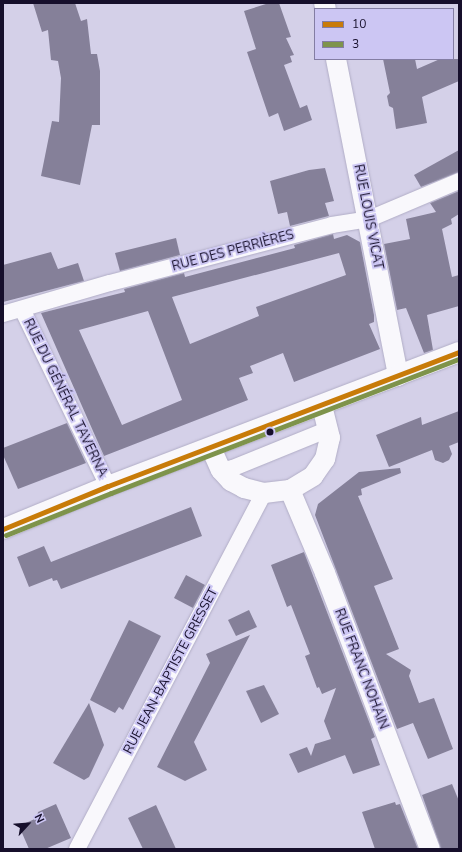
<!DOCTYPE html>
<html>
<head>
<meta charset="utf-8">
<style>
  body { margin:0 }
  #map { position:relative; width:462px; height:852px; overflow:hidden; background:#d4d0e8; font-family:"Nunito Sans",sans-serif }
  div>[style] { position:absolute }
  .building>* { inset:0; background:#858099 }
  .roads { filter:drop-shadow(0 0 1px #b1adc6) drop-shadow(0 0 1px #b1adc6) }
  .minor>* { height:16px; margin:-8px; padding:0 8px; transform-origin:8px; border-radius:8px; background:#f9f8fc }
  .tertiary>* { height:20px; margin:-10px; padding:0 10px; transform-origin:10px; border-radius:10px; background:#f9f8fc }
  .bus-1>* { height:5px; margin:-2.5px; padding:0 2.5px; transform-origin:2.5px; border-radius:2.5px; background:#c87b09 }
  .bus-2>* { height:5px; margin:-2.5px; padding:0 2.5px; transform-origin:2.5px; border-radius:2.5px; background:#7e934b }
  .dots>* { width:11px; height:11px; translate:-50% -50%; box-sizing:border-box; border:2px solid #ccc6f3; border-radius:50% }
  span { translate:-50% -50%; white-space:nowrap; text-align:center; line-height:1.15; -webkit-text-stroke:4px #ccc6f3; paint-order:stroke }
  .street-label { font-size:13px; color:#160f2b }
  .frame { position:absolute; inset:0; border:4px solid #160f2b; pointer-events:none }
  .legend { position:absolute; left:314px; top:8px; width:140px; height:52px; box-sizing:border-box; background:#ccc6f3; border:1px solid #837da3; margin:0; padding:5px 7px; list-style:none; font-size:12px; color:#160f2b }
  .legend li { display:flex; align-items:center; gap:8px; height:20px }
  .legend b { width:20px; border:1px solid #837da3 }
  .north { position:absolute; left:8px; top:804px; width:40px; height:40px; -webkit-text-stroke:3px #ccc6f3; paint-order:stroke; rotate:64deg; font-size:11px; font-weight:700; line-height:16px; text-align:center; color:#160f2b }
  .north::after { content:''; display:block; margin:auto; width:14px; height:18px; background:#160f2b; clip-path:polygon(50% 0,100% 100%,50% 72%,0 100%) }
</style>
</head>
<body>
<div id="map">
  <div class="building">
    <i style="clip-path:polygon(33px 3px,75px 3px,81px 21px,87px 19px,91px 54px,97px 54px,100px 71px,100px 125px,92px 125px,80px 185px,41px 176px,52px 121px,59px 122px,61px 78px,58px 61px,51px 60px,48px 30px,42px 32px)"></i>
    <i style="clip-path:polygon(269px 3px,279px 3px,291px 37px,286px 38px,294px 55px,290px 56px,292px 62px,284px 65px,300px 108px,307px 105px,312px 120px,284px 131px,278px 113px,269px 117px,247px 52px,256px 49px,244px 11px)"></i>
    <i style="clip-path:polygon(383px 59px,415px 59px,417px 69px,440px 59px,459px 59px,459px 81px,422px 97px,427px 123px,396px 129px,393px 108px,389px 106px,387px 96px,390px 93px)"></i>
    <i style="clip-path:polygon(459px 150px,459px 172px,421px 187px,414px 175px)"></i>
    <i style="clip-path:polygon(325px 168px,334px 201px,325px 203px,329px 216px,290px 226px,287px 212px,278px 214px,270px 181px,309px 170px)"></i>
    <i style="clip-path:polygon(459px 191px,459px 214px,451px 219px,452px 224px,442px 229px,452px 277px,459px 275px,459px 306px,427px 315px,433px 350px,424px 353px,406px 308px,397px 310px,384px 244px,410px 239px,406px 219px,436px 212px,430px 203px)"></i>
    <i style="clip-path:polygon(evenodd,333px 234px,334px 239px,347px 235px,360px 242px,374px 315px,374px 322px,369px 324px,380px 349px,294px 382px,283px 353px,250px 366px,253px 373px,239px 378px,248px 400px,104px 456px,41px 313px,125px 292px,124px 289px,184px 273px,185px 277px,295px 248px,294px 245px,333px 234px,339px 253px,346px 275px,256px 307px,259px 316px,190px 344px,172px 297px,339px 253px,333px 234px,148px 311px,182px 400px,122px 425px,79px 330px,148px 311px)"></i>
    <i style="clip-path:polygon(176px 238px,180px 255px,120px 271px,115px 253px)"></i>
    <i style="clip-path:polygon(51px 252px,58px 269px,78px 263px,84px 281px,3px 302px,3px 265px)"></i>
    <i style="clip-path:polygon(459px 411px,459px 442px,449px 446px,452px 454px,449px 460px,443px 463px,435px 460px,432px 450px,389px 467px,376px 435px,421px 417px,422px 425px)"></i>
    <i style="clip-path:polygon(67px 423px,86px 463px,18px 489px,3px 455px,3px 448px)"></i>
    <i style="clip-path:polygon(400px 468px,401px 473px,361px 489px,362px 495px,358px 496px,393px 579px,374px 586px,399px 649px,386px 654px,411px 670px,409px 676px,419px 703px,434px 698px,453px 749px,428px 759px,413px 723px,397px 729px,315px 515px,318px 504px,359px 472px)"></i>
    <i style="clip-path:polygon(191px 507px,202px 536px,61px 589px,57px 580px,53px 581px,52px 578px,29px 587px,17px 557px,44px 546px,51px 562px)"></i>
    <i style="clip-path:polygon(304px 552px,375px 737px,371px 739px,380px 765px,353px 774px,345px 755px,298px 773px,289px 754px,307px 747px,311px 756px,315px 744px,331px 739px,324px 721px,336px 688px,322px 694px,319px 687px,317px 688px,305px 656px,310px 654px,291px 605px,287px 607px,271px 565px)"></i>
    <i style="clip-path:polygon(186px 575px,205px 585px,193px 608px,174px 598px)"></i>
    <i style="clip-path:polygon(249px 610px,257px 627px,236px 636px,228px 620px)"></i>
    <i style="clip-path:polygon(129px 620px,161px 636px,123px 710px,119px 707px,115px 713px,90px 700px)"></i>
    <i style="clip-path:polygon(250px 635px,194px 742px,207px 770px,185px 781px,157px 767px,210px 663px,206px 654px)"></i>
    <i style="clip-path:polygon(264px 685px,279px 714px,261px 723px,246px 691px)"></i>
    <i style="clip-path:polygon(89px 703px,104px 745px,89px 777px,84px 780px,53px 763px)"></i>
    <i style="clip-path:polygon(452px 784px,459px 801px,459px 849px,441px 849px,422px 795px)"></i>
    <i style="clip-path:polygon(395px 802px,396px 805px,400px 804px,418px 849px,375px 849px,362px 812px)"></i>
    <i style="clip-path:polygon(56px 804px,71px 838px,45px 849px,29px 849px,19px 826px,37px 818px,38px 812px)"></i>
    <i style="clip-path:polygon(156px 805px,176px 849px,143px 849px,128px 818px)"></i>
  </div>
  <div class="roads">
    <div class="minor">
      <i style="left:22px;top:309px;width:197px;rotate:64.1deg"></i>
      <i style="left:3px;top:314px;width:111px;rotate:-16.2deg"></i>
      <i style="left:110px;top:283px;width:229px;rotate:-14.6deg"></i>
      <i style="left:332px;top:225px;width:37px;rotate:-9deg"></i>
      <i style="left:369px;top:219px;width:98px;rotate:-22.9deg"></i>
      <i style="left:221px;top:470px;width:12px;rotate:-9deg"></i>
      <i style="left:233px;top:468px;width:104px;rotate:-22.1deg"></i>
      <i style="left:77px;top:849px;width:402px;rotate:-62.3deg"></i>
    </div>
    <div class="tertiary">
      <i style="left:324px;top:3px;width:6px;rotate:72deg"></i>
      <i style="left:336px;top:59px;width:323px;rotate:78.9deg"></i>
      <i style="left:211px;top:448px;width:24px;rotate:66deg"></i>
      <i style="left:221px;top:470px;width:15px;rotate:48deg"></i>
      <i style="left:231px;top:481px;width:15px;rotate:28deg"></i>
      <i style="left:244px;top:488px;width:21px;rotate:14deg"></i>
      <i style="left:264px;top:493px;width:26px;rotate:-7deg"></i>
      <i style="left:290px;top:490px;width:27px;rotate:-31deg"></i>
      <i style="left:313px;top:476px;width:21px;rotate:-55deg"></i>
      <i style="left:325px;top:459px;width:22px;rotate:-77deg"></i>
      <i style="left:330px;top:438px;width:34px;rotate:-104deg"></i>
      <i style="left:290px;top:490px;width:90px;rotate:67.1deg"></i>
      <i style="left:325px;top:573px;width:295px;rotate:69.2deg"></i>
      <i style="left:3px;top:529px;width:113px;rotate:-22.3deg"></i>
      <i style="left:108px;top:486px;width:376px;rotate:-20.9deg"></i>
    </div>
  </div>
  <div class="bus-1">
    <i style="left:3px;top:529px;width:113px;rotate:-22.3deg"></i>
    <i style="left:108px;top:486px;width:376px;rotate:-20.9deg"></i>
  </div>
  <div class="bus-2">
    <i style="left:6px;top:535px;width:113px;rotate:-21.8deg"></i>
    <i style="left:111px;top:493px;width:373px;rotate:-21.1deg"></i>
  </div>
  <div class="dots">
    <i style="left:270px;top:432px;background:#160f2b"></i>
  </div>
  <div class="street-label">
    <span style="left:368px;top:217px;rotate:79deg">RUE LOUIS VICAT</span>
    <span style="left:233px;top:251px;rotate:-15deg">RUE DES PERRIÈRES</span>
    <span style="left:65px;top:398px;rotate:64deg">RUE DU GÉNÉRAL TAVERNA</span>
    <span style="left:361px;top:669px;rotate:69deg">RUE FRANC NOHAIN</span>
    <span style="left:171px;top:671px;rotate:-62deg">RUE JEAN-BAPTISTE GRESSET</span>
  </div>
  <div class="frame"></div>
  <ul class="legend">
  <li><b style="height:5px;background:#c87b09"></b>10</li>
  <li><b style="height:5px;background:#7e934b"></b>3</li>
  </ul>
  <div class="north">N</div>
</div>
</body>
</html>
